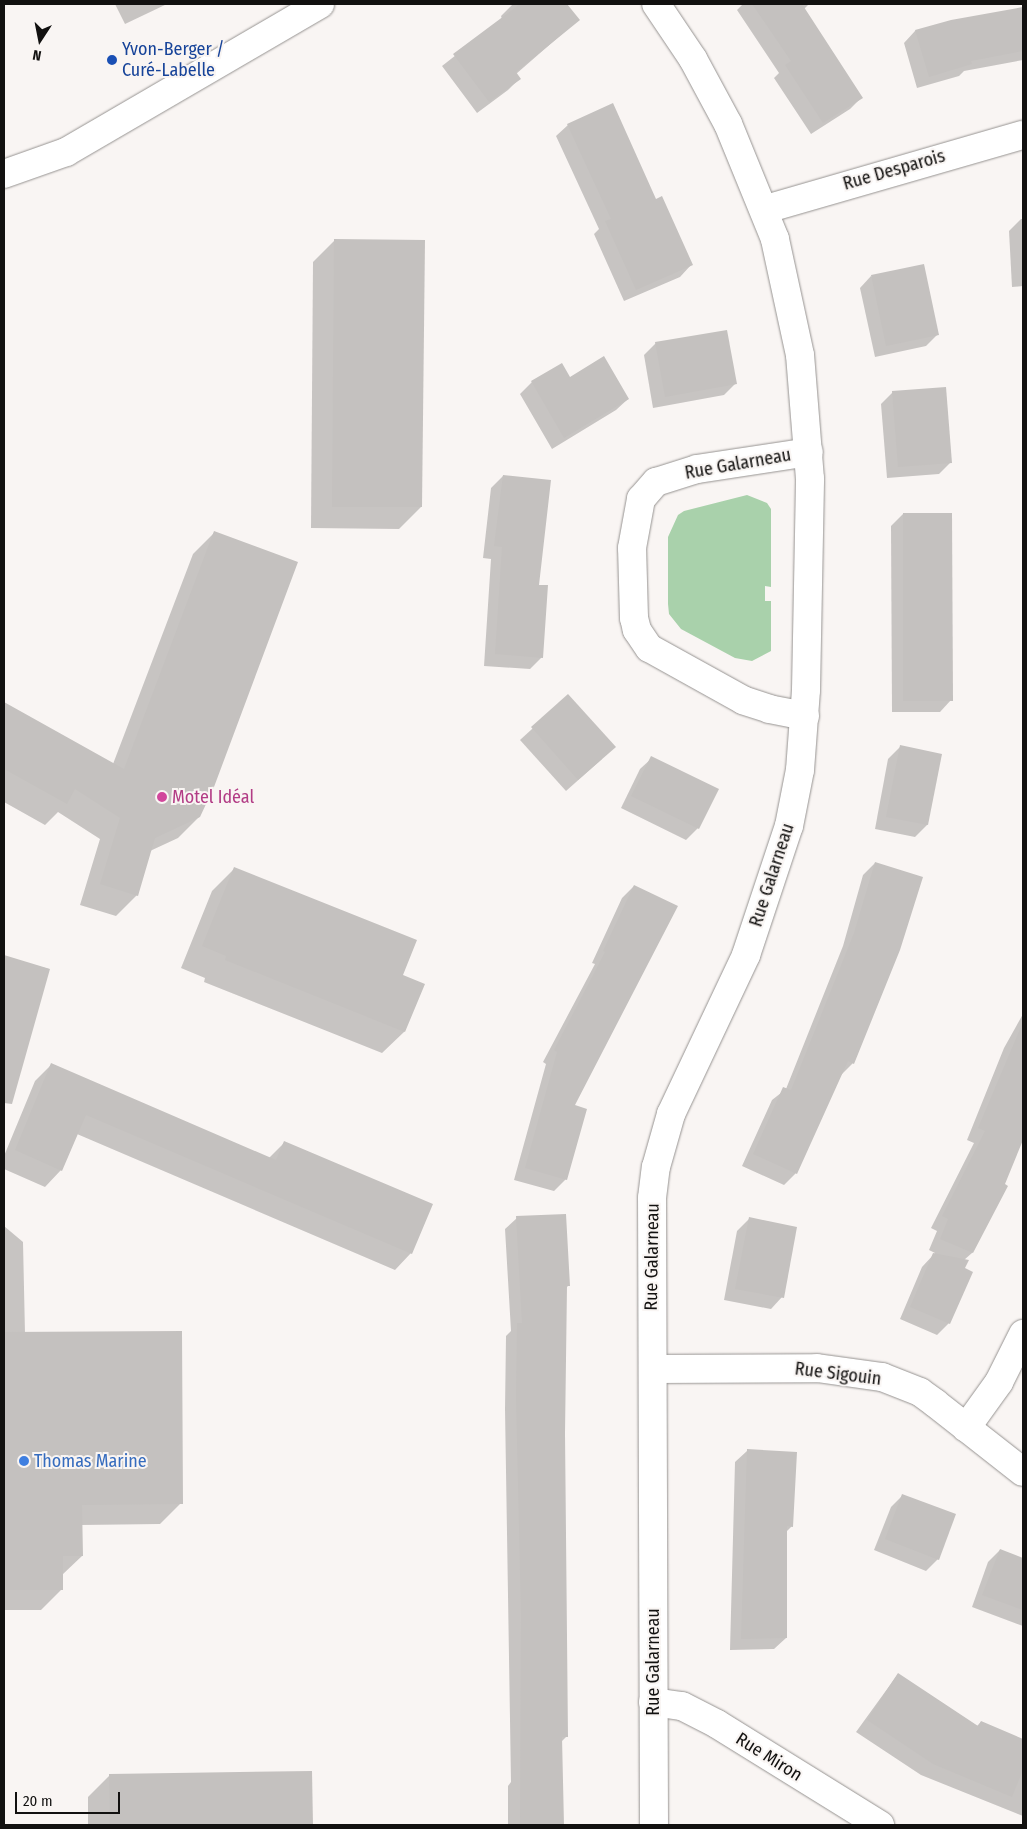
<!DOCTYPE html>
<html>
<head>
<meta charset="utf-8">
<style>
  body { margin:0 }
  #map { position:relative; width:1027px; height:1829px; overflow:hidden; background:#f9f5f3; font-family:"Fira Sans Condensed",sans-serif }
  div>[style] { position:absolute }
  .green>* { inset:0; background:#a9d1ab }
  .shadow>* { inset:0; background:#0003 }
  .building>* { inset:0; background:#c4c1bf }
  .roads { filter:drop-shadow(0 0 1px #969391) drop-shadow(0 0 1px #969391) }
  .minor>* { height:28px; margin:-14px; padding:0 14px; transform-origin:14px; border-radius:14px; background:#fff }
  .dots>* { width:14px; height:14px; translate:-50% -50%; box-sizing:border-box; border:2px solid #f9f5f3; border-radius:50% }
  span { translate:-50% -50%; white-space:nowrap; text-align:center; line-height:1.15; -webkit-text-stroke:4px #f9f5f3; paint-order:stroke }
  .transit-label { font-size:18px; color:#164399 }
  .left { translate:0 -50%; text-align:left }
  .street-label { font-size:18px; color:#121110 }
  .hotel-label { font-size:18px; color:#b23c85 }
  .shop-label { font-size:18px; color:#366cbe }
  .frame { position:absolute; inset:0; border:5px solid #121110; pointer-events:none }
  .north { position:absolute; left:15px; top:15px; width:50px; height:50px; -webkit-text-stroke:4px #f9f5f3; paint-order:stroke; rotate:191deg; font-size:14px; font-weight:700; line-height:20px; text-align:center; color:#121110 }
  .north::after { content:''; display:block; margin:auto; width:18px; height:22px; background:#121110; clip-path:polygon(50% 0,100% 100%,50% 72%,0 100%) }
  .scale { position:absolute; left:15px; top:1792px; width:105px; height:22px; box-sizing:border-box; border:2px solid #121110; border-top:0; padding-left:6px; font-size:15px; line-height:18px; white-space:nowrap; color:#121110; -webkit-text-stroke:4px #f9f5f3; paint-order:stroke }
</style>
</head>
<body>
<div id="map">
  <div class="green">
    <i style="clip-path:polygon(747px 495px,767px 503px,771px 509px,771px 587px,765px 586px,765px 601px,771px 601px,771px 651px,752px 661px,735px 658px,681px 629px,669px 614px,668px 604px,668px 537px,678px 515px,684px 511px)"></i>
  </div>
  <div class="shadow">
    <i style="clip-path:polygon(115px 4px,167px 4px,125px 24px)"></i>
    <i style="clip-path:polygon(513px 4px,565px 4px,578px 20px,516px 74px,519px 79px,508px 90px,477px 113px,442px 66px,502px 19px,501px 16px)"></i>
    <i style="clip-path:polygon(743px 4px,809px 4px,804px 9px,861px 98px,850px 109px,811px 134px,774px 78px,779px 73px,737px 10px)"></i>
    <i style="clip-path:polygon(1023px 8px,1023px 60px,964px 71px,959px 76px,917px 88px,904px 43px,915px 31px,951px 21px)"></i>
    <i style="clip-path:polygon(568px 125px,656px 200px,691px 265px,680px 277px,624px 301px,594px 234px,599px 229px,556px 136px)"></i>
    <i style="clip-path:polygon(1021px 219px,1023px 219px,1023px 286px,1012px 287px,1009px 231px)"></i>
    <i style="clip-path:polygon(335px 240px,421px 507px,399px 529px,311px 528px,313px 262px)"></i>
    <i style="clip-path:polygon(871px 276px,938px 334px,926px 346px,875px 357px,860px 288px)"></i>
    <i style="clip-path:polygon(656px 343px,735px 384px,724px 395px,653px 408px,644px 355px)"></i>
    <i style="clip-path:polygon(561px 365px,570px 378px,628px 399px,616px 410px,552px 449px,520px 394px,532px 382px)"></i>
    <i style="clip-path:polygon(893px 392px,951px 462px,939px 474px,887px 478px,881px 404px)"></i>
    <i style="clip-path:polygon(503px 476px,538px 586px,542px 657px,530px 669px,484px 666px,491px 559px,483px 558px,491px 488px)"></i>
    <i style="clip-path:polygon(903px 514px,951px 700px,940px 712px,892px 712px,891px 526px)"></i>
    <i style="clip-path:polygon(214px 533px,199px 817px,178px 838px,150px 851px,137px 895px,116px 916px,80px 905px,100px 839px,58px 812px,45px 825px,4px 802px,4px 703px,113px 764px,193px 554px)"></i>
    <i style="clip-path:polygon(568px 696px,602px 759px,566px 791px,520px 740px)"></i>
    <i style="clip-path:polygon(900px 747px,941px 755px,927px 825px,915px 837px,875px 829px,888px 759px)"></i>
    <i style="clip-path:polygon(652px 758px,698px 828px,686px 840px,621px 808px,640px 769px)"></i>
    <i style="clip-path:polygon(875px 863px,853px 1063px,841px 1075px,796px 1173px,784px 1185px,742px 1166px,772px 1100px,786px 1089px,843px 946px,863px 875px)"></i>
    <i style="clip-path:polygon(234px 869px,401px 976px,404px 1032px,382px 1053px,204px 982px,205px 978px,181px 968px,212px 891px)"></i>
    <i style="clip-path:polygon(634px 886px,573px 1106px,566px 1179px,554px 1191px,514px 1180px,546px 1064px,543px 1062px,595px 964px,592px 963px,622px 898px)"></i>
    <i style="clip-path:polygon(4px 957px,49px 969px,6px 1077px,4px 1077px)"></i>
    <i style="clip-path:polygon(1023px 1014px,1023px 1137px,1003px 1185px,1006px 1186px,972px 1253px,964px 1260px,949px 1323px,937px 1335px,900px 1319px,922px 1267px,935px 1253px,929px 1250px,937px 1231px,931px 1228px,974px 1143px,967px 1140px,1004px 1048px)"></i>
    <i style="clip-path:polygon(51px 1065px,269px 1158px,285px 1142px,411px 1253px,395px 1270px,77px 1134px,61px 1170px,45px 1187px,4px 1169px,4px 1156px,35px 1081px)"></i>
    <i style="clip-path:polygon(517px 1218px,568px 1286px,566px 1288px,564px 1433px,567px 1736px,561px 1742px,562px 1825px,508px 1825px,508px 1786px,511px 1782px,505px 1409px,506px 1336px,511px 1331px,505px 1229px)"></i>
    <i style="clip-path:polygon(749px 1219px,782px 1297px,771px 1309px,724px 1300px,737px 1231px)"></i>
    <i style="clip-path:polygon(4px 1226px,23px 1242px,25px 1333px,181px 1503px,160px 1524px,81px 1525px,82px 1556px,62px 1575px,62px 1589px,41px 1610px,4px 1610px)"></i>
    <i style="clip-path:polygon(747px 1451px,792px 1526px,785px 1533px,786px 1638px,774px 1649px,730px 1650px,735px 1462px)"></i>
    <i style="clip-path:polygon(903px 1495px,938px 1559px,926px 1571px,874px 1550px,891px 1507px)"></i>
    <i style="clip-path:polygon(1000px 1550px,1023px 1559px,1023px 1626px,972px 1607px,988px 1562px)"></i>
    <i style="clip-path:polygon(898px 1674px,977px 1726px,981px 1722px,1023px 1741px,1023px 1816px,921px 1775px,856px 1732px)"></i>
    <i style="clip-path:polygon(311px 1773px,311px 1825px,88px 1825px,88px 1797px,110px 1775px)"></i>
  </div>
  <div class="building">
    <i style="clip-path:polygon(520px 4px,567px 4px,580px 20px,516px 72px,521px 79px,489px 102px,453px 54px)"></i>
    <i style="clip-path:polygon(752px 4px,802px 4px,863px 98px,823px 123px,785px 65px,791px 61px)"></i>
    <i style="clip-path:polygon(1023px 7px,1023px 51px,971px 61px,972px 64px,929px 77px,915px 30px,951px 20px)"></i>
    <i style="clip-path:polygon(613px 103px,656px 199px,662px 196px,693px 265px,636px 290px,605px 221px,611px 219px,567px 124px)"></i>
    <i style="clip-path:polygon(334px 239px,425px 240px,422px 507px,332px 507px)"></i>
    <i style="clip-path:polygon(924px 264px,939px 335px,886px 346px,871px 275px)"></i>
    <i style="clip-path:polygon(727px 330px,737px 384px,665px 397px,655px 342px)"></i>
    <i style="clip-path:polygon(604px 356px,629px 399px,564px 438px,531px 381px,562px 363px,570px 377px)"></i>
    <i style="clip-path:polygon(946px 387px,952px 463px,898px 467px,892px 391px)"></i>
    <i style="clip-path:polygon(503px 475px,551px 480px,539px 585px,548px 585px,543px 658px,495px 654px,502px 547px,494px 546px)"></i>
    <i style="clip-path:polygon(903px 513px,952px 513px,953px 701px,903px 701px)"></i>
    <i style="clip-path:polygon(214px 531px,298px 562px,214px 787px,200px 817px,155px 838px,138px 896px,100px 884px,120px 818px,75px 789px,67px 804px,4px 769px,4px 702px,124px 769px)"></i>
    <i style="clip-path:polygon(568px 694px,616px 747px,578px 780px,531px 727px)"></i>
    <i style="clip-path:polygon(900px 745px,942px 754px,928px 825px,886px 817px)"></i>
    <i style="clip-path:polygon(651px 756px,719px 789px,699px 829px,631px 796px)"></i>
    <i style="clip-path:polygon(875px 862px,923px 877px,900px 950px,854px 1064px,848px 1061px,797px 1174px,753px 1154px,783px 1087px,791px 1090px,854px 933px)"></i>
    <i style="clip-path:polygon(234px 867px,417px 940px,403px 975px,425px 984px,405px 1032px,225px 960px,226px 956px,202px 946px)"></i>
    <i style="clip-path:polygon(634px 885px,678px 906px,575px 1105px,587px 1109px,567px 1180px,525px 1168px,557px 1052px,554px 1050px,605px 952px,603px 951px)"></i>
    <i style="clip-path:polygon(4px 955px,50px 969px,12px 1104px,4px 1103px)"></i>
    <i style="clip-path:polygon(1023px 1022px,1023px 1140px,1005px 1184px,1008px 1186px,973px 1253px,940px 1239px,948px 1219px,942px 1216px,985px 1131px,978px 1128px)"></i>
    <i style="clip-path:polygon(51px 1063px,276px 1160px,284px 1141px,433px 1204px,412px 1254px,86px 1115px,62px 1171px,15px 1150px)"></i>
    <i style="clip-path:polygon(566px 1214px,570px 1286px,567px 1286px,565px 1433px,568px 1737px,562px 1737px,564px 1825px,520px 1825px,521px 1615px,516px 1397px,517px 1323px,522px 1323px,516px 1216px)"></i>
    <i style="clip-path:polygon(749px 1217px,797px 1227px,784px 1298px,735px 1289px)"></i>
    <i style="clip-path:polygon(933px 1253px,969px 1260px,965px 1268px,973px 1272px,950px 1324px,910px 1307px)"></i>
    <i style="clip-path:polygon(182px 1331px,183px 1504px,82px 1505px,83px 1556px,63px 1556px,63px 1590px,4px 1590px,4px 1332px)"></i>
    <i style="clip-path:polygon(747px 1449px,797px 1452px,793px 1527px,787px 1526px,787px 1638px,741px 1639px)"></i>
    <i style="clip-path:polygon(902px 1494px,956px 1514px,939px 1560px,885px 1539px)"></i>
    <i style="clip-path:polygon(1000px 1549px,1023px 1558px,1023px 1610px,982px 1595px)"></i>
    <i style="clip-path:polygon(898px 1673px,978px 1726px,981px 1721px,1023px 1739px,1023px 1770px,1012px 1797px,933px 1764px,867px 1720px)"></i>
    <i style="clip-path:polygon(312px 1771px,313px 1825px,110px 1825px,109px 1774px)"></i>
  </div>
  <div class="roads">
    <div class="minor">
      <i style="left:4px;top:174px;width:66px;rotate:-19.5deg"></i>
      <i style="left:66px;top:152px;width:294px;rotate:-30.2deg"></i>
      <i style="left:766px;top:209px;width:267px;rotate:-16.1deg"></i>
      <i style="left:805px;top:716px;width:36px;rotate:-169deg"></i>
      <i style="left:770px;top:709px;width:28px;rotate:-162deg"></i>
      <i style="left:743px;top:700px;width:107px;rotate:-151deg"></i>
      <i style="left:649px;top:648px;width:22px;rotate:-124deg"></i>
      <i style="left:637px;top:630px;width:12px;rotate:-104deg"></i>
      <i style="left:634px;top:618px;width:70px;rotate:-91.6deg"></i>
      <i style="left:632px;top:548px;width:50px;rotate:-79.6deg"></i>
      <i style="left:641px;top:499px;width:23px;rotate:-49deg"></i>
      <i style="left:656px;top:482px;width:43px;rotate:-17.6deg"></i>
      <i style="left:697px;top:469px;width:113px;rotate:-8.6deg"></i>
      <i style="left:653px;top:1369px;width:164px;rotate:-0.3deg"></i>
      <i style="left:817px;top:1368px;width:66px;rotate:7.9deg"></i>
      <i style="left:882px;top:1377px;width:41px;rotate:21.5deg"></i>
      <i style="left:920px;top:1392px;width:19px;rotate:36deg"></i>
      <i style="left:935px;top:1403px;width:112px;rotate:38.1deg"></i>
      <i style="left:966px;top:1428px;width:57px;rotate:-54.3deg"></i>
      <i style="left:999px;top:1382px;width:54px;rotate:-63.4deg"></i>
      <i style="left:653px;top:1702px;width:29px;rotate:8deg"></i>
      <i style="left:682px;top:1706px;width:39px;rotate:27deg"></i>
      <i style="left:717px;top:1724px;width:192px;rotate:31.8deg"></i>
      <i style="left:654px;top:1825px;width:627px;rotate:-90.18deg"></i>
      <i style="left:652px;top:1198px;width:31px;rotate:-83deg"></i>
      <i style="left:656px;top:1167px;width:55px;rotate:-74.2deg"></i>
      <i style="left:671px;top:1114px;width:176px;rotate:-64.7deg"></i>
      <i style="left:746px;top:955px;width:136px;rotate:-71.6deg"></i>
      <i style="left:789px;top:826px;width:57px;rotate:-78.9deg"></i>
      <i style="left:800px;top:770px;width:80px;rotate:-85.7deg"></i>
      <i style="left:806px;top:690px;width:211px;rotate:-88.9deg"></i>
      <i style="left:810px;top:479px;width:124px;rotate:-94.6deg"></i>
      <i style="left:800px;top:355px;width:119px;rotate:-102.2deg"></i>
      <i style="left:775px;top:239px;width:124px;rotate:-112.2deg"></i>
      <i style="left:728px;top:124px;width:74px;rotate:-118.3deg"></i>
      <i style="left:693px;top:59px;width:66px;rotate:-123.9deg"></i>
    </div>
  </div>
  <div class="dots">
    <i style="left:112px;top:60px;background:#1a4fb4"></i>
    <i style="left:162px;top:797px;background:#d1479c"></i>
    <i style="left:24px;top:1461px;background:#3f7fe0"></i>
  </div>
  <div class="transit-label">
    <span class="left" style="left:122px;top:60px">Yvon-Berger /<br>Curé-Labelle</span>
  </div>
  <div class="street-label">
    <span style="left:894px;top:170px;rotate:-16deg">Rue Desparois</span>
    <span style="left:738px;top:464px;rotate:-10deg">Rue Galarneau</span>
    <span style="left:772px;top:875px;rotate:-72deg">Rue Galarneau</span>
    <span style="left:652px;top:1257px;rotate:-89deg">Rue Galarneau</span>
    <span style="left:838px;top:1374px;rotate:7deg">Rue Sigouin</span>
    <span style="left:653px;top:1662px;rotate:-90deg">Rue Galarneau</span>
    <span style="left:769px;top:1757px;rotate:32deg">Rue Miron</span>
  </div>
  <div class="hotel-label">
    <span class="left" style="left:172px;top:797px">Motel Idéal</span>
  </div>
  <div class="shop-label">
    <span class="left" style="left:34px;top:1461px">Thomas Marine</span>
  </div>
  <div class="frame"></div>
  <div class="north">N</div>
  <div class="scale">20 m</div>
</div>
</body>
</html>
